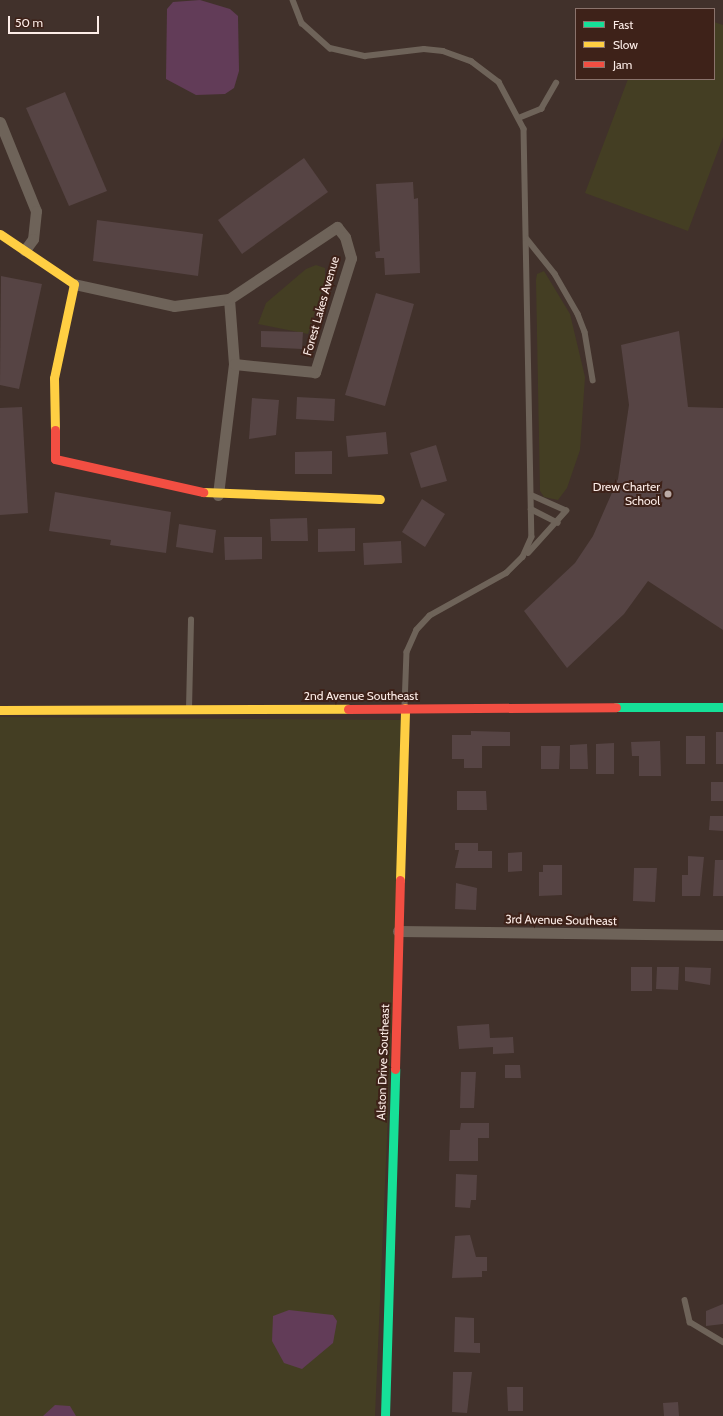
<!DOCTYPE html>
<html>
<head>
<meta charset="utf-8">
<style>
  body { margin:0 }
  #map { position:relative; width:723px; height:1416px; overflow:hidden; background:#41312b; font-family:Cabin,sans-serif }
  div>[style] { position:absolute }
  .green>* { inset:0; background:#443e23 }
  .water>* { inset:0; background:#623c58 }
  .building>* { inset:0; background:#564444 }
  .lane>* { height:5.5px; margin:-2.75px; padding:0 2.75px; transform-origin:2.75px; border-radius:2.75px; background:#6e6359 }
  .street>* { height:11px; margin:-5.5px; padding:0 5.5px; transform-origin:5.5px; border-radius:5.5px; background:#6e6359 }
  .fast>* { height:9px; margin:-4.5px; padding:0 4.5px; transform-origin:4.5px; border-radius:4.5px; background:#16e098 }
  .slow>* { height:9px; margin:-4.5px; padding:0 4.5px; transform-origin:4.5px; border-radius:4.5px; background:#ffcf43 }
  .jam>* { height:9px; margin:-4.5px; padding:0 4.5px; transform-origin:4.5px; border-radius:4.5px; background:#f24e42 }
  .dots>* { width:11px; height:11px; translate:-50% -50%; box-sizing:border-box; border:2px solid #3e2219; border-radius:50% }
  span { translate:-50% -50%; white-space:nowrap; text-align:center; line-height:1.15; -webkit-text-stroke:4px #3e2219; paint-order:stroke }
  .street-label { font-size:12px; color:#fdede8 }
  .poi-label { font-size:12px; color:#fdede8 }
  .right { translate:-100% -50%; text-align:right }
  .legend { position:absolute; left:575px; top:8px; width:140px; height:72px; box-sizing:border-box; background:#3e2219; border:1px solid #8a736c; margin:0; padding:5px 7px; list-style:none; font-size:12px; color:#fdede8 }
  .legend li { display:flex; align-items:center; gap:8px; height:20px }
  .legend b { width:20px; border:1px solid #8a736c }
  .scale { position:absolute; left:8px; top:16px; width:91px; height:18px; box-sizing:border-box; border:2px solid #fdede8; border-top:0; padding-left:5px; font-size:12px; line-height:14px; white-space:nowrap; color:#fdede8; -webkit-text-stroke:3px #3e2219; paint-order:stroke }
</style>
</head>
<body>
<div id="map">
  <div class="green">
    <i style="clip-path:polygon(714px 22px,723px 25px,723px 137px,688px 231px,585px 193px,628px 79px,714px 79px)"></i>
    <i style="clip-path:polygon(316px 265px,325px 268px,325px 281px,308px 334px,258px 324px,266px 303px,306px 269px)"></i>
    <i style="clip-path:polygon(544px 271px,570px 314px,585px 377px,580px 450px,567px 488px,558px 500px,544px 497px,540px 491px,536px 280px,537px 274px)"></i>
    <i style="clip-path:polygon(0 717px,405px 720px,375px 1416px,0 1416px)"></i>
  </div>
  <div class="water">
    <i style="clip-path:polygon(200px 0,230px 9px,238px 16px,239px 71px,234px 88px,225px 94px,196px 95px,166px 79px,167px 9px,173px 2px)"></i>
    <i style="clip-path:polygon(289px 1310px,333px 1315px,337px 1321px,333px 1343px,302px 1369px,284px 1363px,272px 1341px,273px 1316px)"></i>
    <i style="clip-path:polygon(55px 1405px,70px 1406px,76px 1416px,43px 1416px)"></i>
  </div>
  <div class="building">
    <i style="clip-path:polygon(65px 92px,107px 191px,69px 206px,26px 108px)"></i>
    <i style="clip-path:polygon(304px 158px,328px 192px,242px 254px,218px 220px)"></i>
    <i style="clip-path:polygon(413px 182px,414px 199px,418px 198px,420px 273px,385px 275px,384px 258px,376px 258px,375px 252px,380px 251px,376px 184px)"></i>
    <i style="clip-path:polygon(97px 220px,203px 234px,198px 276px,93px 261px)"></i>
    <i style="clip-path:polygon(1px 276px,42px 284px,19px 389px,0 385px)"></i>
    <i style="clip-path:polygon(376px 293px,414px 304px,385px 406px,345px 395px)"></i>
    <i style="clip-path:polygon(261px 331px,303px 332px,302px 349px,261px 347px)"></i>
    <i style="clip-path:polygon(679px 331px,688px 407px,723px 408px,723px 630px,648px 581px,624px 614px,567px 668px,524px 611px,575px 563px,593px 536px,618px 479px,629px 405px,621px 345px)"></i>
    <i style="clip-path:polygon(297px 397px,335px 399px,334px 421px,296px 419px)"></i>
    <i style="clip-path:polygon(252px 398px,279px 400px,276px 435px,249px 439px)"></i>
    <i style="clip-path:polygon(22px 407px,28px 513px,0 515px,0 408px)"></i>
    <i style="clip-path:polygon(386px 432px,388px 454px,348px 457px,346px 436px)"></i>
    <i style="clip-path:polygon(436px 445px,447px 481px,421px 488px,410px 453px)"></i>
    <i style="clip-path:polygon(332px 451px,332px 474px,295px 474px,295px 452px)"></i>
    <i style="clip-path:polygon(55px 492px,171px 512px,166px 553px,110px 545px,111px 540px,49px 531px)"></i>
    <i style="clip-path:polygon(422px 499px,445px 514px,425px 547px,402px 532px)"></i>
    <i style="clip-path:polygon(307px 518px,308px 541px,271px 541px,270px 519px)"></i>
    <i style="clip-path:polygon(179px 524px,216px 530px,213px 553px,176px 547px)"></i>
    <i style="clip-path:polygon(355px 528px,355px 551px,318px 552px,318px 529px)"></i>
    <i style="clip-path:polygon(224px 537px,262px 537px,262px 559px,225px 560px)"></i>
    <i style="clip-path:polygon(401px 541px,402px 563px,364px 565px,363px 543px)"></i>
    <i style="clip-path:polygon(471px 731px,510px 732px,510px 746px,482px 746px,482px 768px,464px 768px,464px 759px,452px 759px,452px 735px,471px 735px)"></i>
    <i style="clip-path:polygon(716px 732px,723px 732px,723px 764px,716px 764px)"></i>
    <i style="clip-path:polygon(686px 736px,705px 736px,705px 764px,686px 764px)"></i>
    <i style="clip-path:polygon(660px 741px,661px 776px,639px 776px,639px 756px,632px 756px,631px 742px)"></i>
    <i style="clip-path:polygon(614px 743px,614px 774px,596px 774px,596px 744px)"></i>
    <i style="clip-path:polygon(587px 744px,588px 769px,570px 769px,570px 745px)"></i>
    <i style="clip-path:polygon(541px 746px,560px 746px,559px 769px,541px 769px)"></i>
    <i style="clip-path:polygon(711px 782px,723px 782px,723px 801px,711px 801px)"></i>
    <i style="clip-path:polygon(457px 791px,486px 791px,487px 810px,457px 810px)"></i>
    <i style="clip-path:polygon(710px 816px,723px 816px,723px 831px,709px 830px)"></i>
    <i style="clip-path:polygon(455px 843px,478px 843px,478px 851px,492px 851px,492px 868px,455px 868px,459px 850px,455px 850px)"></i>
    <i style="clip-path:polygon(522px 852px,522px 871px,508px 872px,508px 853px)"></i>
    <i style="clip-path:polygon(688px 856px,704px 857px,700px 896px,682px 896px,682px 875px,688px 875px)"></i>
    <i style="clip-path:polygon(715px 860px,723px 860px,723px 896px,713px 896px)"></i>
    <i style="clip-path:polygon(543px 865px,562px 865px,562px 895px,539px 896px,539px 872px,543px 872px)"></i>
    <i style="clip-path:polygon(634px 868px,657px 868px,655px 902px,633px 901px)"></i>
    <i style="clip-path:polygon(456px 883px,477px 888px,476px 910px,455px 909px)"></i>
    <i style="clip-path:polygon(631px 967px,652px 967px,652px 991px,631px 991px)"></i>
    <i style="clip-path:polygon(657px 967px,679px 967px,678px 990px,656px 989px)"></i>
    <i style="clip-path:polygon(685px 967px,711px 968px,710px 985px,685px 981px)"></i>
    <i style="clip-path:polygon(489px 1024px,490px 1038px,513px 1037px,514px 1053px,493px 1054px,493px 1047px,459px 1049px,457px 1026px)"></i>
    <i style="clip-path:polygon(505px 1065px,520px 1065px,521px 1078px,505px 1078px)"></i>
    <i style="clip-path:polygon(461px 1072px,476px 1072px,474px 1108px,460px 1108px)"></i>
    <i style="clip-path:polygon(461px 1123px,489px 1123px,489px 1138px,478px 1138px,478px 1161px,449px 1161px,450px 1130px,460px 1130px)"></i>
    <i style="clip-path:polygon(456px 1174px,477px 1175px,476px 1200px,471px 1200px,470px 1208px,455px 1207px)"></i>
    <i style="clip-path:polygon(470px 1235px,476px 1257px,487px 1257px,487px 1271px,482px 1271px,482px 1277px,452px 1278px,455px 1236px)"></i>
    <i style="clip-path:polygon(723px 1304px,723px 1324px,706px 1326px,706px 1311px)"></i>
    <i style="clip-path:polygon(455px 1317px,474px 1318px,474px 1343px,480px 1343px,480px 1353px,454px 1352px)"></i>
    <i style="clip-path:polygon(453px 1372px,472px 1372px,467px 1413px,452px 1412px)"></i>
    <i style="clip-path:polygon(507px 1387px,523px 1387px,523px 1411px,508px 1411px)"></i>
    <i style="clip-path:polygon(678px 1402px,679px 1416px,664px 1416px,663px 1403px)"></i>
  </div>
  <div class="lane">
    <i style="left:293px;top:0;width:25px;rotate:69deg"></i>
    <i style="left:302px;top:23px;width:38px;rotate:42deg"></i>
    <i style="left:330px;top:48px;width:36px;rotate:13deg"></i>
    <i style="left:365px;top:56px;width:59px;rotate:-6.8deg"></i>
    <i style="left:424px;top:49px;width:19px;rotate:6deg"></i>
    <i style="left:443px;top:51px;width:30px;rotate:20deg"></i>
    <i style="left:471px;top:61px;width:35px;rotate:37deg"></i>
    <i style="left:499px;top:82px;width:53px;rotate:62deg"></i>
    <i style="left:524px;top:129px;width:408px;rotate:88.9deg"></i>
    <i style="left:532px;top:537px;width:22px;rotate:114deg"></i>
    <i style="left:523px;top:557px;width:23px;rotate:135deg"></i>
    <i style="left:507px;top:573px;width:88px;rotate:150.8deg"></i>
    <i style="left:430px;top:616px;width:19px;rotate:133deg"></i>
    <i style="left:417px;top:630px;width:24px;rotate:114deg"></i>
    <i style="left:407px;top:652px;width:55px;rotate:92.1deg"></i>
    <i style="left:521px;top:117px;width:22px;rotate:-22deg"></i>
    <i style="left:541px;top:109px;width:30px;rotate:-60deg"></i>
    <i style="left:527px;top:239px;width:45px;rotate:51.3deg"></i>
    <i style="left:555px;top:274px;width:46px;rotate:60.1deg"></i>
    <i style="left:578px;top:314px;width:19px;rotate:69deg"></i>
    <i style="left:585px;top:332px;width:49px;rotate:80.5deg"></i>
    <i style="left:531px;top:509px;width:30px;rotate:27deg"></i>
    <i style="left:528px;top:553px;width:57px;rotate:-47.9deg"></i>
    <i style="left:566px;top:511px;width:37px;rotate:-156deg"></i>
    <i style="left:189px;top:709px;width:89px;rotate:-88.7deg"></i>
    <i style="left:685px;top:1300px;width:23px;rotate:77deg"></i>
    <i style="left:690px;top:1322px;width:39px;rotate:31deg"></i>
  </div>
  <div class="street">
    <i style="left:0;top:122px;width:96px;rotate:68deg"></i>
    <i style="left:36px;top:211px;width:28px;rotate:96deg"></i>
    <i style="left:33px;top:239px;width:14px;rotate:126deg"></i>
    <i style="left:74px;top:284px;width:102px;rotate:12.4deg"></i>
    <i style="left:174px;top:306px;width:55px;rotate:-7.3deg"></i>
    <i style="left:229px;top:299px;width:65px;rotate:85.6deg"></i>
    <i style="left:234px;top:364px;width:132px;rotate:97deg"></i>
    <i style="left:229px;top:299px;width:130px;rotate:-33.7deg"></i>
    <i style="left:337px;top:227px;width:13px;rotate:51deg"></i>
    <i style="left:345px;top:237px;width:22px;rotate:74deg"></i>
    <i style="left:351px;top:258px;width:120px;rotate:107.5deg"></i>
    <i style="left:315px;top:372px;width:81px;rotate:-174.4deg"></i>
    <i style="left:398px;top:931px;width:325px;rotate:0.7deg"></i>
  </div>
  <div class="fast">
    <i style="left:616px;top:707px;width:107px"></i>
    <i style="left:385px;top:1416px;width:347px;rotate:-88.3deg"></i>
  </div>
  <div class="slow">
    <i style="left:0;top:234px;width:89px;rotate:34deg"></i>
    <i style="left:74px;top:284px;width:96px;rotate:102deg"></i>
    <i style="left:54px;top:378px;width:52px;rotate:88.9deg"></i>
    <i style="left:203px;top:492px;width:177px;rotate:2.3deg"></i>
    <i style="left:0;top:710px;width:348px;rotate:-0.2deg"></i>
    <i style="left:400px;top:880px;width:172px;rotate:-88.3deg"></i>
  </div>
  <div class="jam">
    <i style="left:55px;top:430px;width:29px;rotate:90deg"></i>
    <i style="left:55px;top:459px;width:152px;rotate:12.6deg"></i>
    <i style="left:348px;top:709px;width:268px;rotate:-0.4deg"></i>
    <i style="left:395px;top:1069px;width:189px;rotate:-88.5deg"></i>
  </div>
  <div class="dots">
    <i style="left:668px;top:494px;background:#bbaba6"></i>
  </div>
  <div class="street-label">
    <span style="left:321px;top:306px;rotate:-74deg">Forest Lakes Avenue</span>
    <span style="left:361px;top:696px">2nd Avenue Southeast</span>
    <span style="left:561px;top:920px;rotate:1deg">3rd Avenue Southeast</span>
    <span style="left:383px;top:1062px;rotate:-88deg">Alston Drive Southeast</span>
  </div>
  <div class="poi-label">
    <span class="right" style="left:660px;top:494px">Drew Charter<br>School</span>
  </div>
  <ul class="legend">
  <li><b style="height:5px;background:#16e098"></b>Fast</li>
  <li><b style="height:5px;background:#ffcf43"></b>Slow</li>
  <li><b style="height:5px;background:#f24e42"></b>Jam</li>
  </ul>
  <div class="scale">50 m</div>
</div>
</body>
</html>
